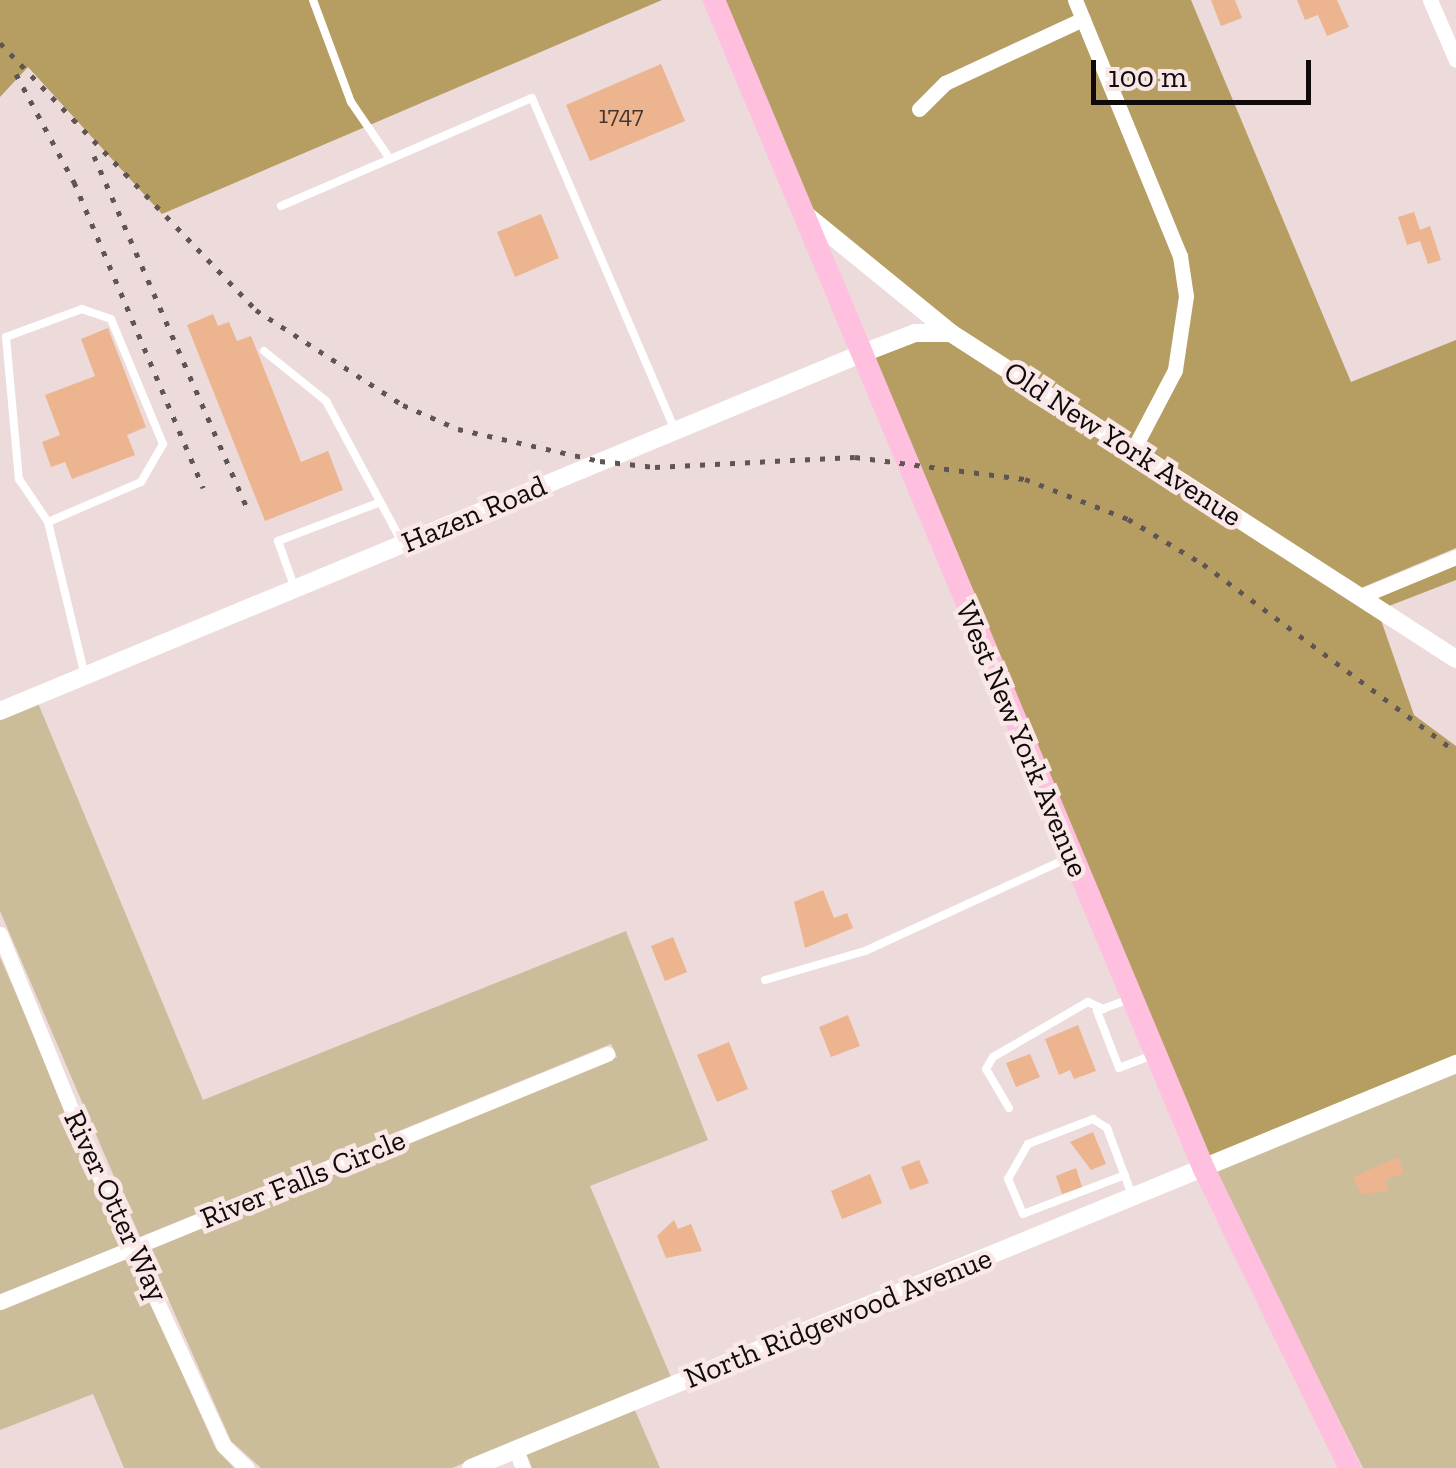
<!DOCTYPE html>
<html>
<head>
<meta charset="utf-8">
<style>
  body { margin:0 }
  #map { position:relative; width:1456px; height:1468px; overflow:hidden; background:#ecdbda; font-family:"Zilla Slab",serif }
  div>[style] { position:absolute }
  .green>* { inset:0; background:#cbbd9a }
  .forest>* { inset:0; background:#b69e63 }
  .building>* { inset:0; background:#ecb48f }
  .service>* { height:8px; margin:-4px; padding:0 4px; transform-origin:4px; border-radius:4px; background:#fff }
  .minor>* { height:15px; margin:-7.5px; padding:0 7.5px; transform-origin:7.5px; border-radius:7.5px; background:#fff }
  .tertiary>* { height:18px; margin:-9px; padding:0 9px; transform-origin:9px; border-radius:9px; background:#fff }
  .primary>* { height:22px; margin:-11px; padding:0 11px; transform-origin:11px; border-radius:11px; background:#ffbfdf }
  .rail>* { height:5px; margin-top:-2.5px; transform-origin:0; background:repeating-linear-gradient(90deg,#5f5555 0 5px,transparent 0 15px) }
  span { translate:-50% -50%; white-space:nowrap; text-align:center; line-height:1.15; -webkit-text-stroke:9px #f9e8e7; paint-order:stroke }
  .number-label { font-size:25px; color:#47342b }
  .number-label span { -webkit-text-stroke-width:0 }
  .street-label { font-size:30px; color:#100a0a }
  .scale { position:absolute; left:1091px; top:60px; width:220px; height:45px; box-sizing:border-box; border:5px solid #100a0a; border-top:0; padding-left:12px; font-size:30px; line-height:35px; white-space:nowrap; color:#100a0a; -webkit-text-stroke:8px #f9e8e7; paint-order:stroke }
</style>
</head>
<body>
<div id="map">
  <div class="green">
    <i style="clip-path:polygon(38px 703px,203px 1100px,626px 931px,708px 1140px,590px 1186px,671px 1377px,452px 1468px,261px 1468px,231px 1441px,147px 1251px,617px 1057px,611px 1044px,140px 1237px,0 911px,0 719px)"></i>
    <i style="clip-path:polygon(0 957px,125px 1244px,0 1294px)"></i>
    <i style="clip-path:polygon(1456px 1072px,1456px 1468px,1363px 1468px,1215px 1172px)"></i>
    <i style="clip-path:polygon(131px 1257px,216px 1449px,234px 1468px,124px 1468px,93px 1394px,0 1430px,0 1310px)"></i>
    <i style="clip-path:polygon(634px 1408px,660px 1468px,532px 1468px,526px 1453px)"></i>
  </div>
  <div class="forest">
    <i style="clip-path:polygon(0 0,662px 0,162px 214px,28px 67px,0 97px)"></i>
    <i style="clip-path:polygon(723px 0,1191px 0,1351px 382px,1456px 340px,1456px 548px,1361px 588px,955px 326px,811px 208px)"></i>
    <i style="clip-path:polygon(916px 340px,947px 341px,1381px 620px,1414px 715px,1456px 746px,1456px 1056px,1209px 1158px,873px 357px)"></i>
    <i style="clip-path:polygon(1456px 565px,1456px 580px,1389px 606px,1376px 598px)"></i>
  </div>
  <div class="building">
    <i style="clip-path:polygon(1211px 0,1235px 0,1242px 18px,1221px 26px)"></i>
    <i style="clip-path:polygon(1297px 0,1337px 0,1349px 27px,1327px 36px,1318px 15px,1305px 20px)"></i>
    <i style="clip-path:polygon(661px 64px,685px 121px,590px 161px,566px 105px)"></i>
    <i style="clip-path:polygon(1414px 212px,1420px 230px,1430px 226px,1441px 260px,1428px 264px,1420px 241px,1407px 245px,1398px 217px)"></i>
    <i style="clip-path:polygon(541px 214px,559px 258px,515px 277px,497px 232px)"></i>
    <i style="clip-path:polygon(213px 314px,218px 326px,229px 322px,237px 341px,251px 336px,301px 462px,328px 451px,343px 490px,265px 521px,187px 325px)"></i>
    <i style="clip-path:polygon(108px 328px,146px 427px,127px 435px,135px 455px,72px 479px,65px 462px,51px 467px,42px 442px,60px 435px,45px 395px,95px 376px,81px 339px)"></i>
    <i style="clip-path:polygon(823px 890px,834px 918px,847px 913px,853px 928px,805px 948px,794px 902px)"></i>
    <i style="clip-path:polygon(673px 937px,687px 972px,665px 981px,651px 946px)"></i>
    <i style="clip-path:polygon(848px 1015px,860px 1046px,831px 1057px,819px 1027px)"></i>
    <i style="clip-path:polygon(1078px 1025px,1096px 1071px,1074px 1079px,1070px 1070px,1059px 1075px,1045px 1039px)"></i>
    <i style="clip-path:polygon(729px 1042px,748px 1089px,717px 1102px,697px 1055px)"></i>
    <i style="clip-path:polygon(1030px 1054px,1040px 1077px,1016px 1087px,1006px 1063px)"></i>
    <i style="clip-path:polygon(1093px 1132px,1106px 1164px,1091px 1170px,1070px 1142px)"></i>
    <i style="clip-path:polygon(1398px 1157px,1404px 1173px,1385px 1181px,1390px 1191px,1361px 1194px,1353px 1177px)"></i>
    <i style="clip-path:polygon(919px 1160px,929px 1183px,910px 1190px,901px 1167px)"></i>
    <i style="clip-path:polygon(1076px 1168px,1082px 1187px,1062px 1194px,1056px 1176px)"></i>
    <i style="clip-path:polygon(870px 1174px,882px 1203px,842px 1219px,831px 1191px)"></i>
    <i style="clip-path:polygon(674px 1220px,678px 1229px,691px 1224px,702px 1251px,666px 1258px,657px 1236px)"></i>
  </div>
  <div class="service">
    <i style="left:313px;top:0;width:109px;rotate:69.6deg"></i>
    <i style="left:351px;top:102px;width:69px;rotate:55.6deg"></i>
    <i style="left:281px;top:206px;width:273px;rotate:-23.3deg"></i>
    <i style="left:532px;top:98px;width:361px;rotate:66.7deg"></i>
    <i style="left:264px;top:351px;width:80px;rotate:38.9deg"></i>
    <i style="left:326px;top:401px;width:162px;rotate:61.7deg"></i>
    <i style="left:48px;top:522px;width:101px;rotate:-23.3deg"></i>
    <i style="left:141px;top:482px;width:44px;rotate:-59.9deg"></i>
    <i style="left:163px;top:444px;width:135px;rotate:-112.6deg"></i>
    <i style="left:111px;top:319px;width:31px;rotate:-161deg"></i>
    <i style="left:82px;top:309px;width:81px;rotate:159.8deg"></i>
    <i style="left:6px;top:337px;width:143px;rotate:84.8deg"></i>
    <i style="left:19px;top:479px;width:52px;rotate:56deg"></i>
    <i style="left:48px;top:522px;width:158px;rotate:76.5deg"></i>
    <i style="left:295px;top:589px;width:51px;rotate:-109.5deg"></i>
    <i style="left:278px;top:541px;width:107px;rotate:-20.8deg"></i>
    <i style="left:765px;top:980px;width:104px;rotate:-16.2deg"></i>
    <i style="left:865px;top:951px;width:223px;rotate:-24.6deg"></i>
    <i style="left:1127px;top:1000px;width:32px;rotate:160deg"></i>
    <i style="left:1097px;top:1011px;width:61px;rotate:68.9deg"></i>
    <i style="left:1119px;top:1068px;width:39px;rotate:-21deg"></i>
    <i style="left:1009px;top:1108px;width:45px;rotate:-120.5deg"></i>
    <i style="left:986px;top:1069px;width:14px;rotate:-60deg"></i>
    <i style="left:993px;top:1057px;width:110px;rotate:-30.1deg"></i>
    <i style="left:1088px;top:1002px;width:17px;rotate:25deg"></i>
    <i style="left:1125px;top:1175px;width:109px;rotate:159.1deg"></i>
    <i style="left:1023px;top:1214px;width:38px;rotate:-113deg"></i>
    <i style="left:1008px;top:1179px;width:40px;rotate:-60.3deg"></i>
    <i style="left:1028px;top:1144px;width:70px;rotate:-21deg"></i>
    <i style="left:1093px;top:1119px;width:17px;rotate:33deg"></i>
    <i style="left:1107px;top:1128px;width:75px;rotate:69.6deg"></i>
  </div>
  <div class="minor">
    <i style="left:1075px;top:0;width:277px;rotate:67.7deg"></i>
    <i style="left:1180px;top:256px;width:40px;rotate:81.5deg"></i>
    <i style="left:1186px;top:296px;width:75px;rotate:98.5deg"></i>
    <i style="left:1175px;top:370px;width:90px;rotate:117.7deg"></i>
    <i style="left:1430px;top:0;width:65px;rotate:66.6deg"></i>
    <i style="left:919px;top:109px;width:37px;rotate:-45deg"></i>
    <i style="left:945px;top:83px;width:152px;rotate:-24.9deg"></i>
    <i style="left:1359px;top:597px;width:105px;rotate:-22.4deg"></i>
    <i style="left:0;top:934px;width:247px;rotate:67.9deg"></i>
    <i style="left:93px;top:1163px;width:312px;rotate:65.2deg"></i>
    <i style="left:224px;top:1446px;width:32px;rotate:44deg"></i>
    <i style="left:0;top:1302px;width:656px;rotate:-22.22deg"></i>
    <i style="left:516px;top:1450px;width:19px;rotate:69deg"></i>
  </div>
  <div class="tertiary">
    <i style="left:805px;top:214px;width:188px;rotate:39.2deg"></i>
    <i style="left:951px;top:333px;width:601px;rotate:32.84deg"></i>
    <i style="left:0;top:711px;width:934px;rotate:-22.53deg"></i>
    <i style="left:863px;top:353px;width:56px;rotate:-21deg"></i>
    <i style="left:915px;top:333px;width:36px"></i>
    <i style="left:471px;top:1468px;width:1065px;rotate:-22.3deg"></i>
  </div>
  <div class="primary">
    <i style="left:714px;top:0;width:1268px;rotate:67.26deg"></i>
    <i style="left:1204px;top:1169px;width:333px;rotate:64deg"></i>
  </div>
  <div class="rail">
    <i style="left:0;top:43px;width:370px;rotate:46.2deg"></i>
    <i style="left:256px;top:310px;width:175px;rotate:32.9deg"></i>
    <i style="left:403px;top:405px;width:60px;rotate:23.6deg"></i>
    <i style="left:458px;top:429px;width:146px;rotate:12.7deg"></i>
    <i style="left:600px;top:461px;width:55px;rotate:6.2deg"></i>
    <i style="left:655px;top:467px;width:200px;rotate:-2.9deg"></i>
    <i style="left:855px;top:457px;width:171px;rotate:7.4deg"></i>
    <i style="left:1025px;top:479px;width:110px;rotate:21.2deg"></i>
    <i style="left:1128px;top:519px;width:87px;rotate:31deg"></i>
    <i style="left:1203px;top:564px;width:315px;rotate:36.6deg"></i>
    <i style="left:16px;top:74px;width:123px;rotate:61.8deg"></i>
    <i style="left:74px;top:182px;width:332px;rotate:67.1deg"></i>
    <i style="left:94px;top:156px;width:389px;rotate:66.5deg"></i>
  </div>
  <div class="number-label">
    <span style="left:621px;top:114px">1747</span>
  </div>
  <div class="street-label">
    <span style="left:1123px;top:444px;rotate:33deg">Old New York Avenue</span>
    <span style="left:474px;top:514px;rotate:-23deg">Hazen Road</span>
    <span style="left:1022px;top:739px;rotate:67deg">West New York Avenue</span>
    <span style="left:303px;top:1179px;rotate:-22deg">River Falls Circle</span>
    <span style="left:116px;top:1206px;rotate:65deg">River Otter Way</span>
    <span style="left:838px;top:1318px;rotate:-22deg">North Ridgewood Avenue</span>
  </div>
  <div class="scale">100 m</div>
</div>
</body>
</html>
